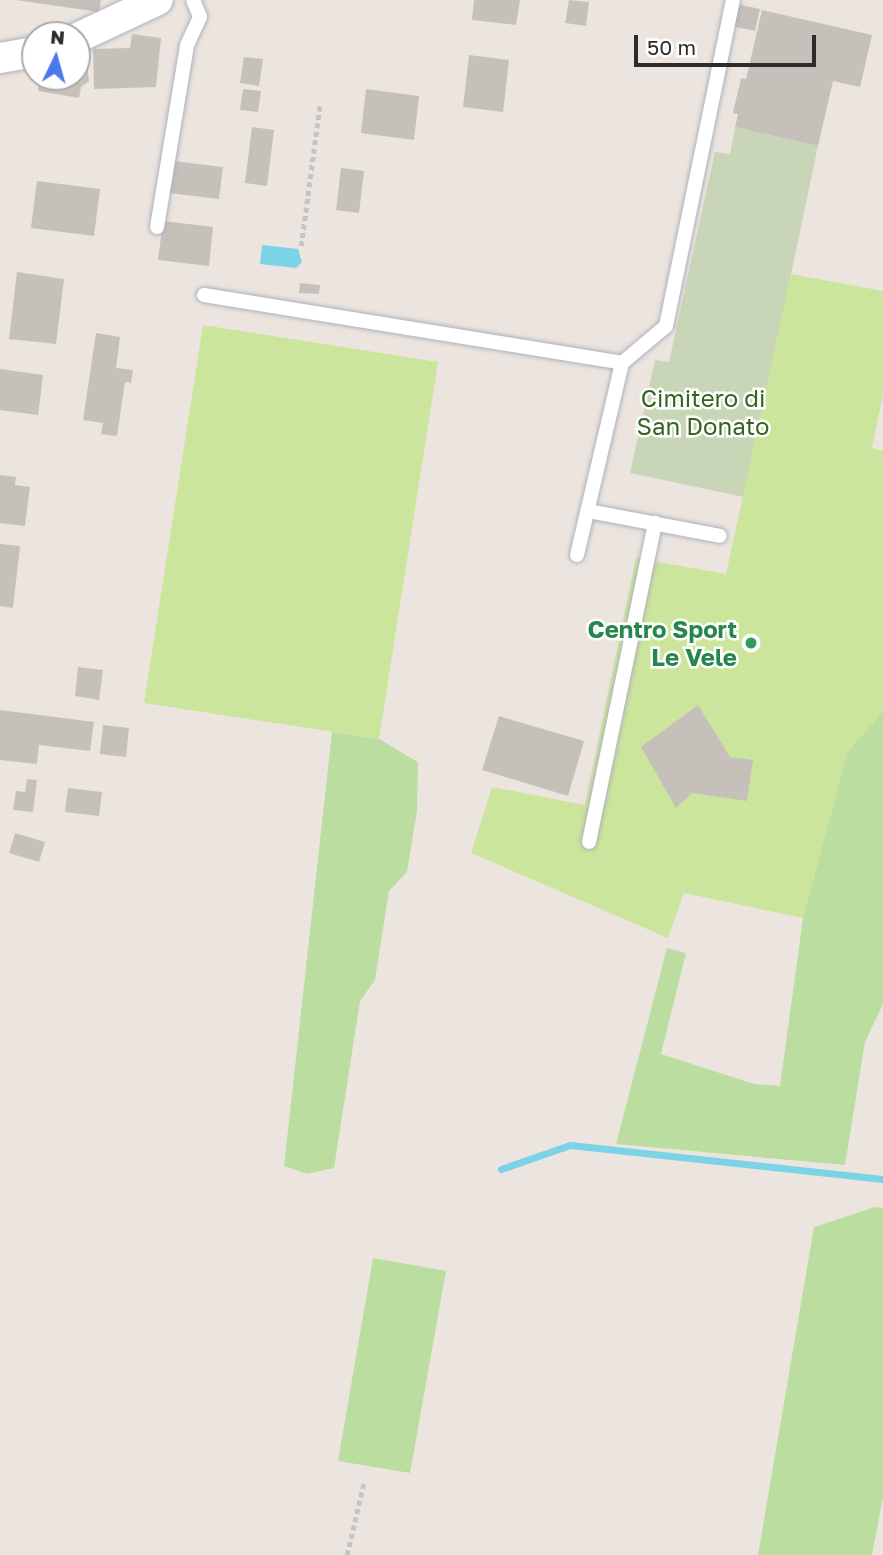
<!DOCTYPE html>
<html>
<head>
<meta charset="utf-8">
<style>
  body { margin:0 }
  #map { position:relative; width:883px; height:1555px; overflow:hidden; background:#ece5df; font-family:"Golos Text",sans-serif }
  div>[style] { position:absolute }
  .green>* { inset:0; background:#bbdea0 }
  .cemetery>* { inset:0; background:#c8d5b7 }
  .pitch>* { inset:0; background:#cce59c }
  .water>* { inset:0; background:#7ad3e6 }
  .stream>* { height:7px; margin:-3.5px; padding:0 3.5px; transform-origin:3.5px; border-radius:3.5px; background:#7ad3e6 }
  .building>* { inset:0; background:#c5c0ba }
  .path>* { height:4.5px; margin-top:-2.25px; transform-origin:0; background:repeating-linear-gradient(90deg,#c4c4c4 0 5px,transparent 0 8.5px) }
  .roads { filter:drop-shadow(0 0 2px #afb2bb) drop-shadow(0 0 2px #afb2bb) }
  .service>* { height:14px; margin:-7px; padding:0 7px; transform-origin:7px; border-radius:7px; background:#fff }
  .minor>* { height:30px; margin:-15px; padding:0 15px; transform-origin:15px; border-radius:15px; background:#fff }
  .dots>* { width:19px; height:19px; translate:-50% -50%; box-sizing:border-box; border:4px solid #fff; border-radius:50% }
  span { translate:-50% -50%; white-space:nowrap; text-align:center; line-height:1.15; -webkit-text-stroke:5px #fff; paint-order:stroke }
  .park-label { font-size:24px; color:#346420 }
  .leisure-label { font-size:24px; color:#27864d; font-weight:700 }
  .right { translate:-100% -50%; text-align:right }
  .north { position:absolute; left:21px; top:21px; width:70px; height:70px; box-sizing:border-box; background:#fff; border:2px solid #ababab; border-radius:50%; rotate:5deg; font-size:19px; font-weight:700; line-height:28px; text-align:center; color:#2c2c2c }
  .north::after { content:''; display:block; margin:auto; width:24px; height:32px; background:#4c78ed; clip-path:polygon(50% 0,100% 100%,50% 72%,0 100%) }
  .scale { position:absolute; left:634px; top:35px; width:182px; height:32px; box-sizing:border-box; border:4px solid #2c2c2c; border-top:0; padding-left:9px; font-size:21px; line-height:24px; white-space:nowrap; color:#2c2c2c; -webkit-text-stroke:5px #fff; paint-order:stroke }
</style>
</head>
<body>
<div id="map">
  <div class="green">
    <i style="clip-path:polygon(883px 711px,883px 1004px,865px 1042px,845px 1165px,616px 1144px,667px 948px,686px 953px,661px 1054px,754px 1084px,780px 1086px,803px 918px,847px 752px)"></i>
    <i style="clip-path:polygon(332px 732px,379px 739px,418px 762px,417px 811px,407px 872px,389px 891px,375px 980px,360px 1001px,334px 1168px,307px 1174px,284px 1166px)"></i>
    <i style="clip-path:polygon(875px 1207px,883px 1208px,883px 1497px,872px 1555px,758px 1555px,814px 1227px)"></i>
    <i style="clip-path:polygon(373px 1258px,446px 1271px,410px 1473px,338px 1461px)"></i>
  </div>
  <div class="cemetery">
    <i style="clip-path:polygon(735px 127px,818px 146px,744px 497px,630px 473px,655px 360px,669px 362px,715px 152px,730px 154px)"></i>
  </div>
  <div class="pitch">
    <i style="clip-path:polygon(791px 274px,883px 291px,883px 394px,872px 448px,883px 451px,883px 711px,847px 752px,803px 918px,684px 893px,668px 938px,471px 853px,492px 787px,585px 805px,636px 558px,726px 574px)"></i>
    <i style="clip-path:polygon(203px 325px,438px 362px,379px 739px,144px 703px)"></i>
  </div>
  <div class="water">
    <i style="clip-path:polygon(262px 245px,298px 249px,302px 262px,296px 268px,260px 264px)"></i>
  </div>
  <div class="stream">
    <i style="left:501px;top:1169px;width:73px;rotate:-19.2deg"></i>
    <i style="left:570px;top:1145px;width:315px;rotate:6.2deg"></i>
  </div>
  <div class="building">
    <i style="clip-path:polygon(16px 0,101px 0,99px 12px)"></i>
    <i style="clip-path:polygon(474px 0,520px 0,516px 25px,472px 20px)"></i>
    <i style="clip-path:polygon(569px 0,589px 2px,586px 26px,565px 23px)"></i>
    <i style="clip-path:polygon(737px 4px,760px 9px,755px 31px,732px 26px)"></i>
    <i style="clip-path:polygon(762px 10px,872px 35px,860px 87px,833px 81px,818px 146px,735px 127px,738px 114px,733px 113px,741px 78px,746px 79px)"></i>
    <i style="clip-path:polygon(132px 34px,161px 38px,156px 87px,94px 89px,93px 49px,130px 48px)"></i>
    <i style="clip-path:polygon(469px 55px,509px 60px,503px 112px,463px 107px)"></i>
    <i style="clip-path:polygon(244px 57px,263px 59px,259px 86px,240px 83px)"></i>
    <i style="clip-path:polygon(86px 58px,89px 81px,81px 87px,79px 98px,38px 91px,39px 77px,77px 77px,77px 62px)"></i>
    <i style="clip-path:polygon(243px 89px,261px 91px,258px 112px,240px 110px)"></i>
    <i style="clip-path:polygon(366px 89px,419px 96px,414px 140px,361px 133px)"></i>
    <i style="clip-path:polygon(252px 127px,274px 130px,267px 186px,245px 183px)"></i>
    <i style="clip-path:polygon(173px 161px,223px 167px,219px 199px,169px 193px)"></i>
    <i style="clip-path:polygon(341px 168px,364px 171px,359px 213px,336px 210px)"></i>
    <i style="clip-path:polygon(37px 181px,100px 189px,94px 236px,31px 228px)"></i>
    <i style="clip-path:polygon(163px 221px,213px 227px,209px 266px,158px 260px)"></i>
    <i style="clip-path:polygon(17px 272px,64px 279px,56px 344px,9px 339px)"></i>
    <i style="clip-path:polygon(300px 283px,320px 285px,319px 294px,299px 293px)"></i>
    <i style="clip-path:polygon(96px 333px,120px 337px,116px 368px,133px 370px,131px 383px,125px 382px,117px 436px,101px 434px,103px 423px,83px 420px)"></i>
    <i style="clip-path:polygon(0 369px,43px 375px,38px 415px,0 410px)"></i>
    <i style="clip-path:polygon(0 475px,16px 477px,15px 485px,30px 487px,25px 526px,0 523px)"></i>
    <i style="clip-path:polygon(0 544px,20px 546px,13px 608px,0 606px)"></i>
    <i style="clip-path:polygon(78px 667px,103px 670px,99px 700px,75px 696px)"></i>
    <i style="clip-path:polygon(698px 705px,730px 757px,753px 760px,747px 801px,692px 793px,676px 808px,641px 747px)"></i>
    <i style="clip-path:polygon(0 710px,94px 722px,90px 751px,39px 745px,37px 764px,0 760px)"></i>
    <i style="clip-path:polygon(499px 716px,584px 741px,568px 796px,482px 770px)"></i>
    <i style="clip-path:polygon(103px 725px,129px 728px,126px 757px,100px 754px)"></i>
    <i style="clip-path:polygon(27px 779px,37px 780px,33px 812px,13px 810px,16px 791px,25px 792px)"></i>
    <i style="clip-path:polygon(68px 788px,102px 792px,99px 816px,65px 812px)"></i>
    <i style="clip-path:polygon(15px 833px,45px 842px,39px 862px,9px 853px)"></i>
  </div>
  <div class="path">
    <i style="left:301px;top:246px;width:144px;rotate:-82.4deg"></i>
    <i style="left:347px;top:1555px;width:75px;rotate:-76.9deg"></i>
  </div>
  <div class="roads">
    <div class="service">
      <i style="left:157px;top:227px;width:184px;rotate:-80.6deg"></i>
      <i style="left:187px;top:45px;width:31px;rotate:-65deg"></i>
      <i style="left:200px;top:17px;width:18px;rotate:-112deg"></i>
      <i style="left:204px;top:295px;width:423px;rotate:9.2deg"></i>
      <i style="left:622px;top:363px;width:57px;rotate:-40.1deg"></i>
      <i style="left:666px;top:326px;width:333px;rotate:-78.4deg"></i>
      <i style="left:588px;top:511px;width:134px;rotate:10.7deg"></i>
      <i style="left:577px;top:555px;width:197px;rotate:-76.8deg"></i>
      <i style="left:589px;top:842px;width:326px;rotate:-78.3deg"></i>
    </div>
    <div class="minor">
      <i style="left:77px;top:38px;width:89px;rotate:-25.1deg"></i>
      <i style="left:0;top:58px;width:36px;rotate:-10deg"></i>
    </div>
  </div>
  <div class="dots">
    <i style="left:751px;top:643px;background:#2e9e5b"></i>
  </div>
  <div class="park-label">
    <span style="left:703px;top:412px">Cimitero di<br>San Donato</span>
  </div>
  <div class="leisure-label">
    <span class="right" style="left:737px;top:643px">Centro Sport<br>Le Vele</span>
  </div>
  <div class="north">N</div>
  <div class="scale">50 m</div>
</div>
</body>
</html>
